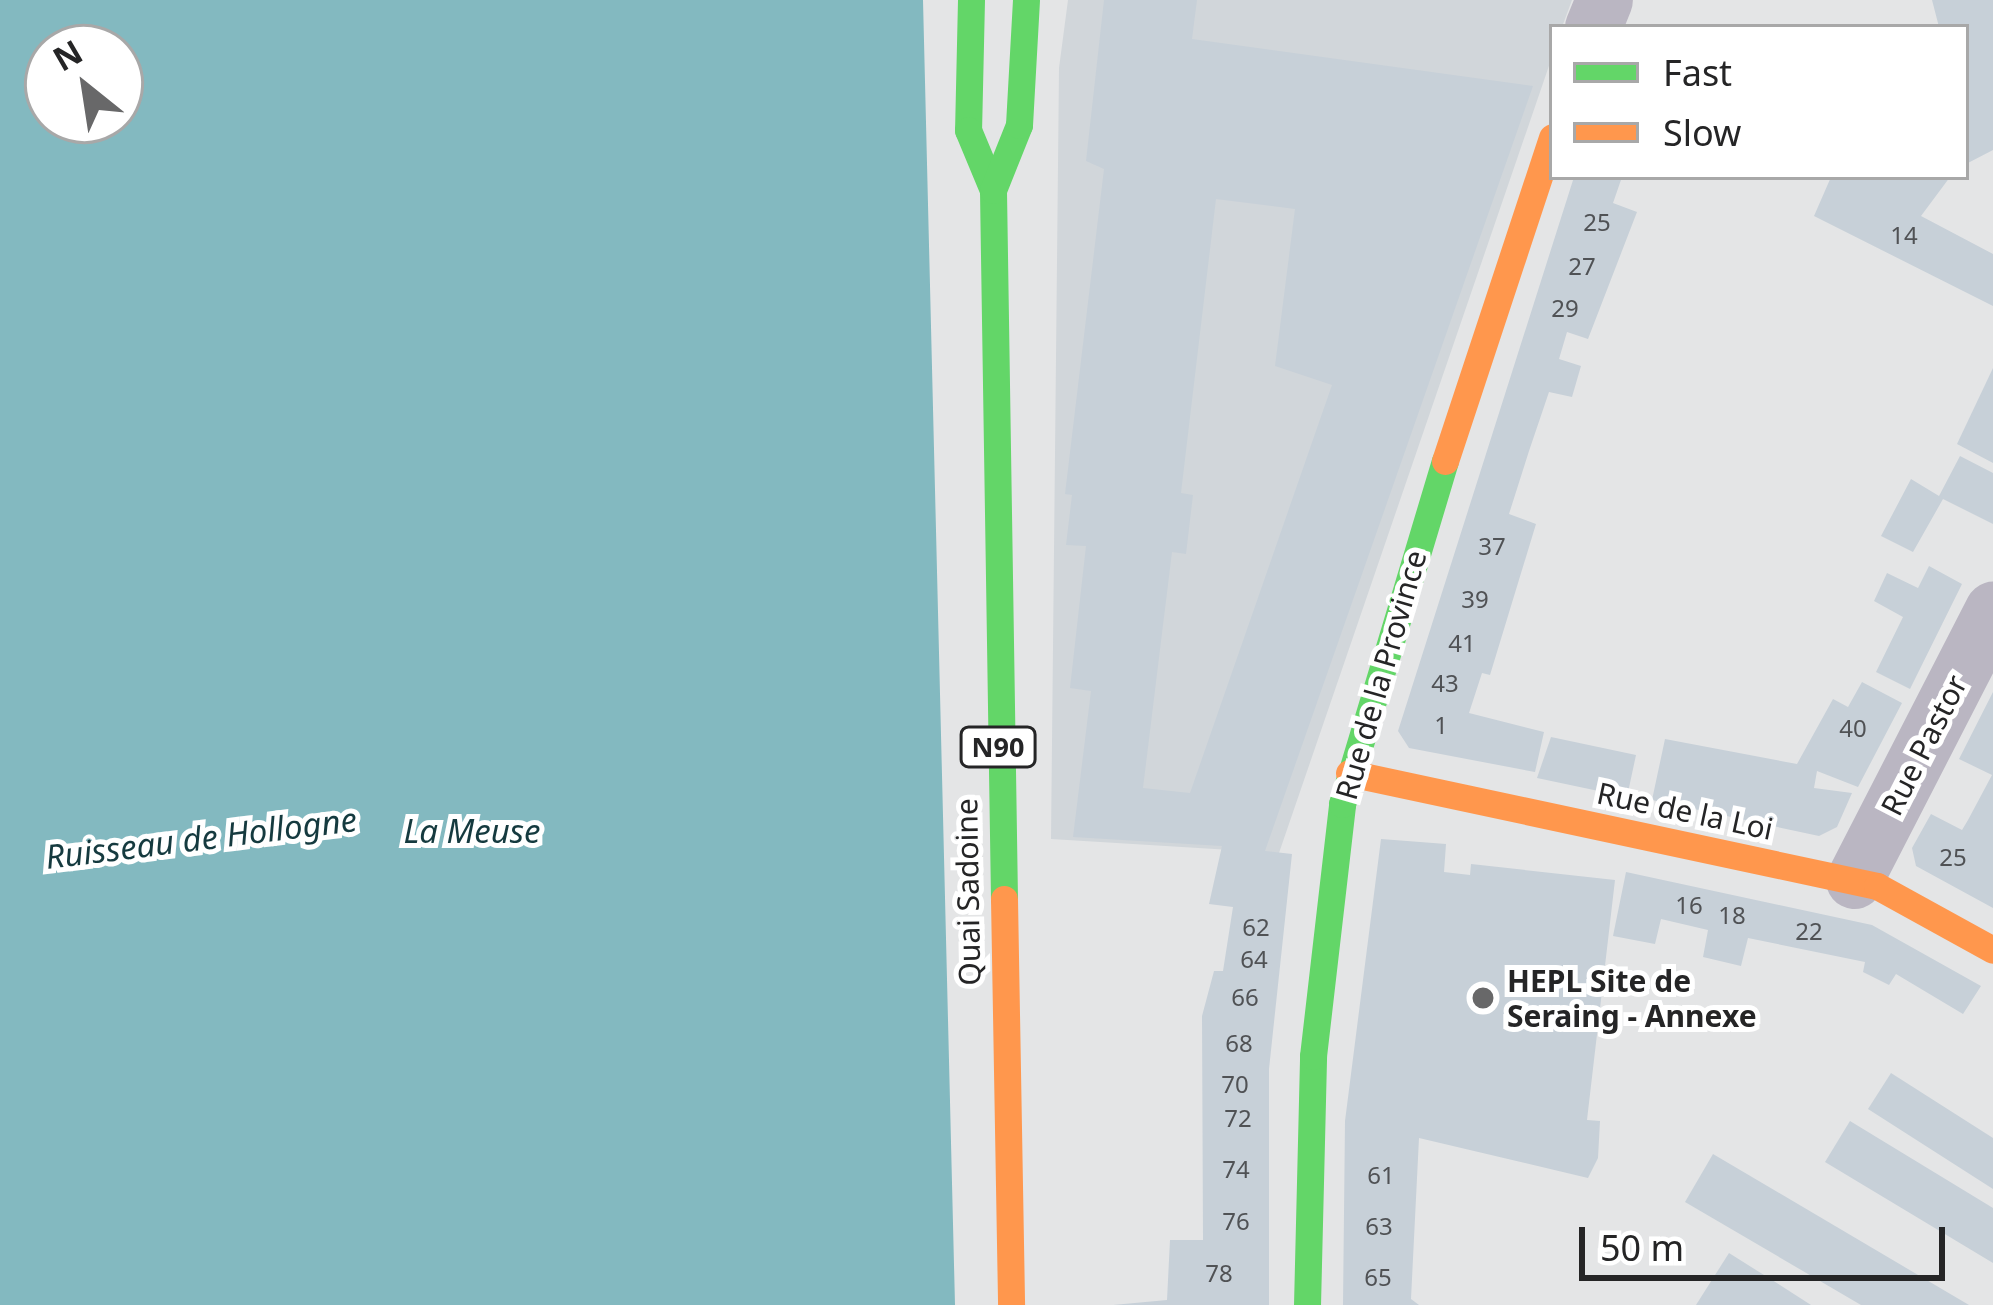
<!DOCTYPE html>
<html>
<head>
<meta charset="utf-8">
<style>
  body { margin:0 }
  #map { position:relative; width:1993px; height:1305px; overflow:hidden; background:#e4e5e6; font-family:"Noto Sans",sans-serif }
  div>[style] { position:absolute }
  .built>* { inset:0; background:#d1d6da }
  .water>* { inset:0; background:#83b9c0 }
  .building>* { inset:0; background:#c7d0d8 }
  .street>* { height:57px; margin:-28.5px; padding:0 28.5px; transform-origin:28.5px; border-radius:28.5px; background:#bab6c2 }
  .fast>* { height:27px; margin:-13.5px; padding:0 13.5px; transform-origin:13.5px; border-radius:13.5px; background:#63d668 }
  .slow>* { height:27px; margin:-13.5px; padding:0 13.5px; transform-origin:13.5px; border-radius:13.5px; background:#ff974d }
  .dots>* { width:33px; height:33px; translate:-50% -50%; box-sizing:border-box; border:6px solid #fff; border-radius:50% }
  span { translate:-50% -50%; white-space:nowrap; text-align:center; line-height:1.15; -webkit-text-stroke:10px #fff; paint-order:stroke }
  .number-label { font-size:24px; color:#505255 }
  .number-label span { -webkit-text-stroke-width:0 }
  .shield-label span { padding:3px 9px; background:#fff; border:3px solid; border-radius:9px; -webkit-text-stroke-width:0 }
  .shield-label { font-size:27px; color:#252526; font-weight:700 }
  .street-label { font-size:30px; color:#252526 }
  .poi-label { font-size:30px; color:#252526; font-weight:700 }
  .left { translate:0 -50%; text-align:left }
  .water-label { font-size:33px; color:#153a3f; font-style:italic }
  .legend { position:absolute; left:1549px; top:24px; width:420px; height:156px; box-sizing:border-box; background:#fff; border:3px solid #a8a8a8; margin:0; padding:15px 21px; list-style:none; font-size:36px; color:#252526 }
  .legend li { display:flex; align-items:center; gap:24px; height:60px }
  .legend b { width:60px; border:3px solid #a8a8a8 }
  .north { position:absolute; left:24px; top:24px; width:120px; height:120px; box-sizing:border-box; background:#fff; border:3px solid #a8a8a8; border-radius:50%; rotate:330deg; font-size:33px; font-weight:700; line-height:48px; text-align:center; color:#252526 }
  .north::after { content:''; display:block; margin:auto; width:42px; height:54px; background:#686869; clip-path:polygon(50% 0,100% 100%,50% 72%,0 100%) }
  .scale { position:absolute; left:1579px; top:1227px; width:366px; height:54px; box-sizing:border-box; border:6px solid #252526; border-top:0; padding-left:15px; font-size:36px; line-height:42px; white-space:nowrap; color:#252526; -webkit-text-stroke:9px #fff; paint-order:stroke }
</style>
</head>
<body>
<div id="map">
  <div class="built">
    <i style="clip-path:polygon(1068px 0,1572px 0,1562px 27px,1552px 27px,1552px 57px,1279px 853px,1051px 839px,1059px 68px)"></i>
  </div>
  <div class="water">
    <i style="clip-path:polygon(evenodd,0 0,923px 0,955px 1305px,0 1305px,0 0,48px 48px,120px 48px,120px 120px,48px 120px,48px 48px)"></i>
  </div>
  <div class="building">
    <i style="clip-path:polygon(evenodd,1104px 0,1197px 0,1192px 39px,1533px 86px,1265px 851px,1292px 854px,1269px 1069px,1269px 1305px,1113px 1305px,1167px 1300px,1170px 1240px,1203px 1240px,1202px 1016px,1214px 971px,1223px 971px,1233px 907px,1209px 904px,1222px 846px,1073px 837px,1091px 691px,1070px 688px,1086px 546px,1066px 545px,1072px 495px,1065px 494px,1104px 169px,1086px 161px,1104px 0,1216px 199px,1295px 209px,1275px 366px,1332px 385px,1190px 793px,1143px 788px,1172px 552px,1186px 554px,1193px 495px,1181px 493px,1216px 199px)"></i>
    <i style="clip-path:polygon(1932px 0,1993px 0,1993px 150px,1966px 164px,1966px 27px,1939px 27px)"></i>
    <i style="clip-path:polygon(1574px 177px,1622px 177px,1613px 203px,1637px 212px,1588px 339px,1567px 332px,1559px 359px,1581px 366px,1572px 397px,1549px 392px,1529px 451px,1509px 514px,1536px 524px,1490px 675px,1482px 673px,1469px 713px,1544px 732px,1535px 772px,1409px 748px,1398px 731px)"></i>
    <i style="clip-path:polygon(1831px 177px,1950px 177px,1921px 216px,1993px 254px,1993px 306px,1814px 216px)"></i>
    <i style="clip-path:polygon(1993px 368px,1993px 463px,1957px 444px)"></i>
    <i style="clip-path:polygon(1960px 456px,1993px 473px,1993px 524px,1943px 499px,1913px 552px,1881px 536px,1911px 479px,1939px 496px)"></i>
    <i style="clip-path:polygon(1929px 566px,1962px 584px,1910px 689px,1876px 672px,1903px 617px,1874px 601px,1887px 573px,1918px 588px)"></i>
    <i style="clip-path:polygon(1862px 682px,1902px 703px,1858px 787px,1817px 771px,1814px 788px,1852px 793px,1837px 827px,1819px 836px,1652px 800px,1665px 739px,1797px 764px,1833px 699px,1848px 707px)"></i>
    <i style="clip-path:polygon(1993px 692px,1993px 908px,1916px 866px,1912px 848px,1931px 814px,1962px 830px,1968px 820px,1992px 775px,1959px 759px)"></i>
    <i style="clip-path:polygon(1551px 737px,1636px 755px,1627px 797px,1537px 778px)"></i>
    <i style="clip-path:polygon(1381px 839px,1446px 844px,1444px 872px,1470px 875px,1471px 864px,1615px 880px,1587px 1120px,1600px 1121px,1598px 1158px,1588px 1178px,1419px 1138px,1411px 1299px,1419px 1305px,1343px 1305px,1345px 1121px)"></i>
    <i style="clip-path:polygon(1626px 872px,1872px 925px,1981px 986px,1963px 1014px,1896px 974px,1889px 985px,1863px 972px,1865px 962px,1748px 938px,1741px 966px,1703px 957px,1708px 930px,1661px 919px,1655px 944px,1613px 936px)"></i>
    <i style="clip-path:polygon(1891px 1073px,1993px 1138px,1993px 1189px,1868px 1109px)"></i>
    <i style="clip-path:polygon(1850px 1121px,1993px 1208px,1993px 1263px,1825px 1162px)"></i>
    <i style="clip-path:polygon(1713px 1154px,1969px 1305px,1861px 1305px,1685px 1202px)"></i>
    <i style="clip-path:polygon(1729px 1253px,1783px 1287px,1811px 1305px,1696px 1305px)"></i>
  </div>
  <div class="street">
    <i style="left:1593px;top:27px;width:29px;rotate:-68deg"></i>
    <i style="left:1854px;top:880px;width:304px;rotate:-62.8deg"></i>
  </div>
  <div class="fast">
    <i style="left:971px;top:0;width:130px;rotate:91.3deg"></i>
    <i style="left:968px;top:130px;width:65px;rotate:67.4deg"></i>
    <i style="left:1004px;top:899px;width:709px;rotate:-90.89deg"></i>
    <i style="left:993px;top:190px;width:70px;rotate:-68.2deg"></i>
    <i style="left:1019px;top:125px;width:125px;rotate:-86.8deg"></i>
    <i style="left:1307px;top:1305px;width:249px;rotate:-88.6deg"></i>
    <i style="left:1313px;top:1056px;width:254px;rotate:-83.4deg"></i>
    <i style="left:1342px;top:804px;width:358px;rotate:-73.3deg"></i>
  </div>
  <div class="slow">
    <i style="left:1445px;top:461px;width:341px;rotate:-71.7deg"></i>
    <i style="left:1349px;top:773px;width:540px;rotate:12.08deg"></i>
    <i style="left:1877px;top:886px;width:132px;rotate:28.9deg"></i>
    <i style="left:1004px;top:899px;width:406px;rotate:89deg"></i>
  </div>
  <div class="dots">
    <i style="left:1483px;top:998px;background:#686869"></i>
  </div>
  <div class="number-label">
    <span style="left:1597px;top:222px">25</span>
    <span style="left:1904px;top:235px">14</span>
    <span style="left:1582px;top:266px">27</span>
    <span style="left:1565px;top:308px">29</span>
    <span style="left:1492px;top:546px">37</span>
    <span style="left:1475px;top:599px">39</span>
    <span style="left:1462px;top:643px">41</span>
    <span style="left:1445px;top:683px">43</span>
    <span style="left:1441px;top:725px">1</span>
    <span style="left:1853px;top:728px">40</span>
    <span style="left:1953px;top:857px">25</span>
    <span style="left:1689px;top:905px">16</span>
    <span style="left:1732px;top:915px">18</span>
    <span style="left:1256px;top:927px">62</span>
    <span style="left:1809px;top:931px">22</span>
    <span style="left:1254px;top:959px">64</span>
    <span style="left:1245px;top:997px">66</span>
    <span style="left:1239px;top:1043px">68</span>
    <span style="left:1235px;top:1084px">70</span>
    <span style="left:1238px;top:1118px">72</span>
    <span style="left:1236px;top:1169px">74</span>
    <span style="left:1381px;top:1175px">61</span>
    <span style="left:1236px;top:1221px">76</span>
    <span style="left:1379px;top:1226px">63</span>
    <span style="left:1219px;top:1273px">78</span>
    <span style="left:1378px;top:1277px">65</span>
  </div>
  <div class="shield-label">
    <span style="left:998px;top:747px">N90</span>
  </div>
  <div class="street-label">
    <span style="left:1381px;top:675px;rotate:-74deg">Rue de la Province</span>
    <span style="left:1924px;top:745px;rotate:-63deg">Rue Pastor</span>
    <span style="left:1685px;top:811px;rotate:12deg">Rue de la Loi</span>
    <span style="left:968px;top:892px;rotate:-91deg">Quai Sadoine</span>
  </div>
  <div class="poi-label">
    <span class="left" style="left:1507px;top:998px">HEPL Site de<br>Seraing - Annexe</span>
  </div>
  <div class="water-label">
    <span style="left:472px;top:831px">La Meuse</span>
    <span style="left:201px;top:838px;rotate:-7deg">Ruisseau de Hollogne</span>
  </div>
  <ul class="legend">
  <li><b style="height:15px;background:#63d668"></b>Fast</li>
  <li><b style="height:15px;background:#ff974d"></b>Slow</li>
  </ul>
  <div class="north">N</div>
  <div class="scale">50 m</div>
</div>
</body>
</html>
